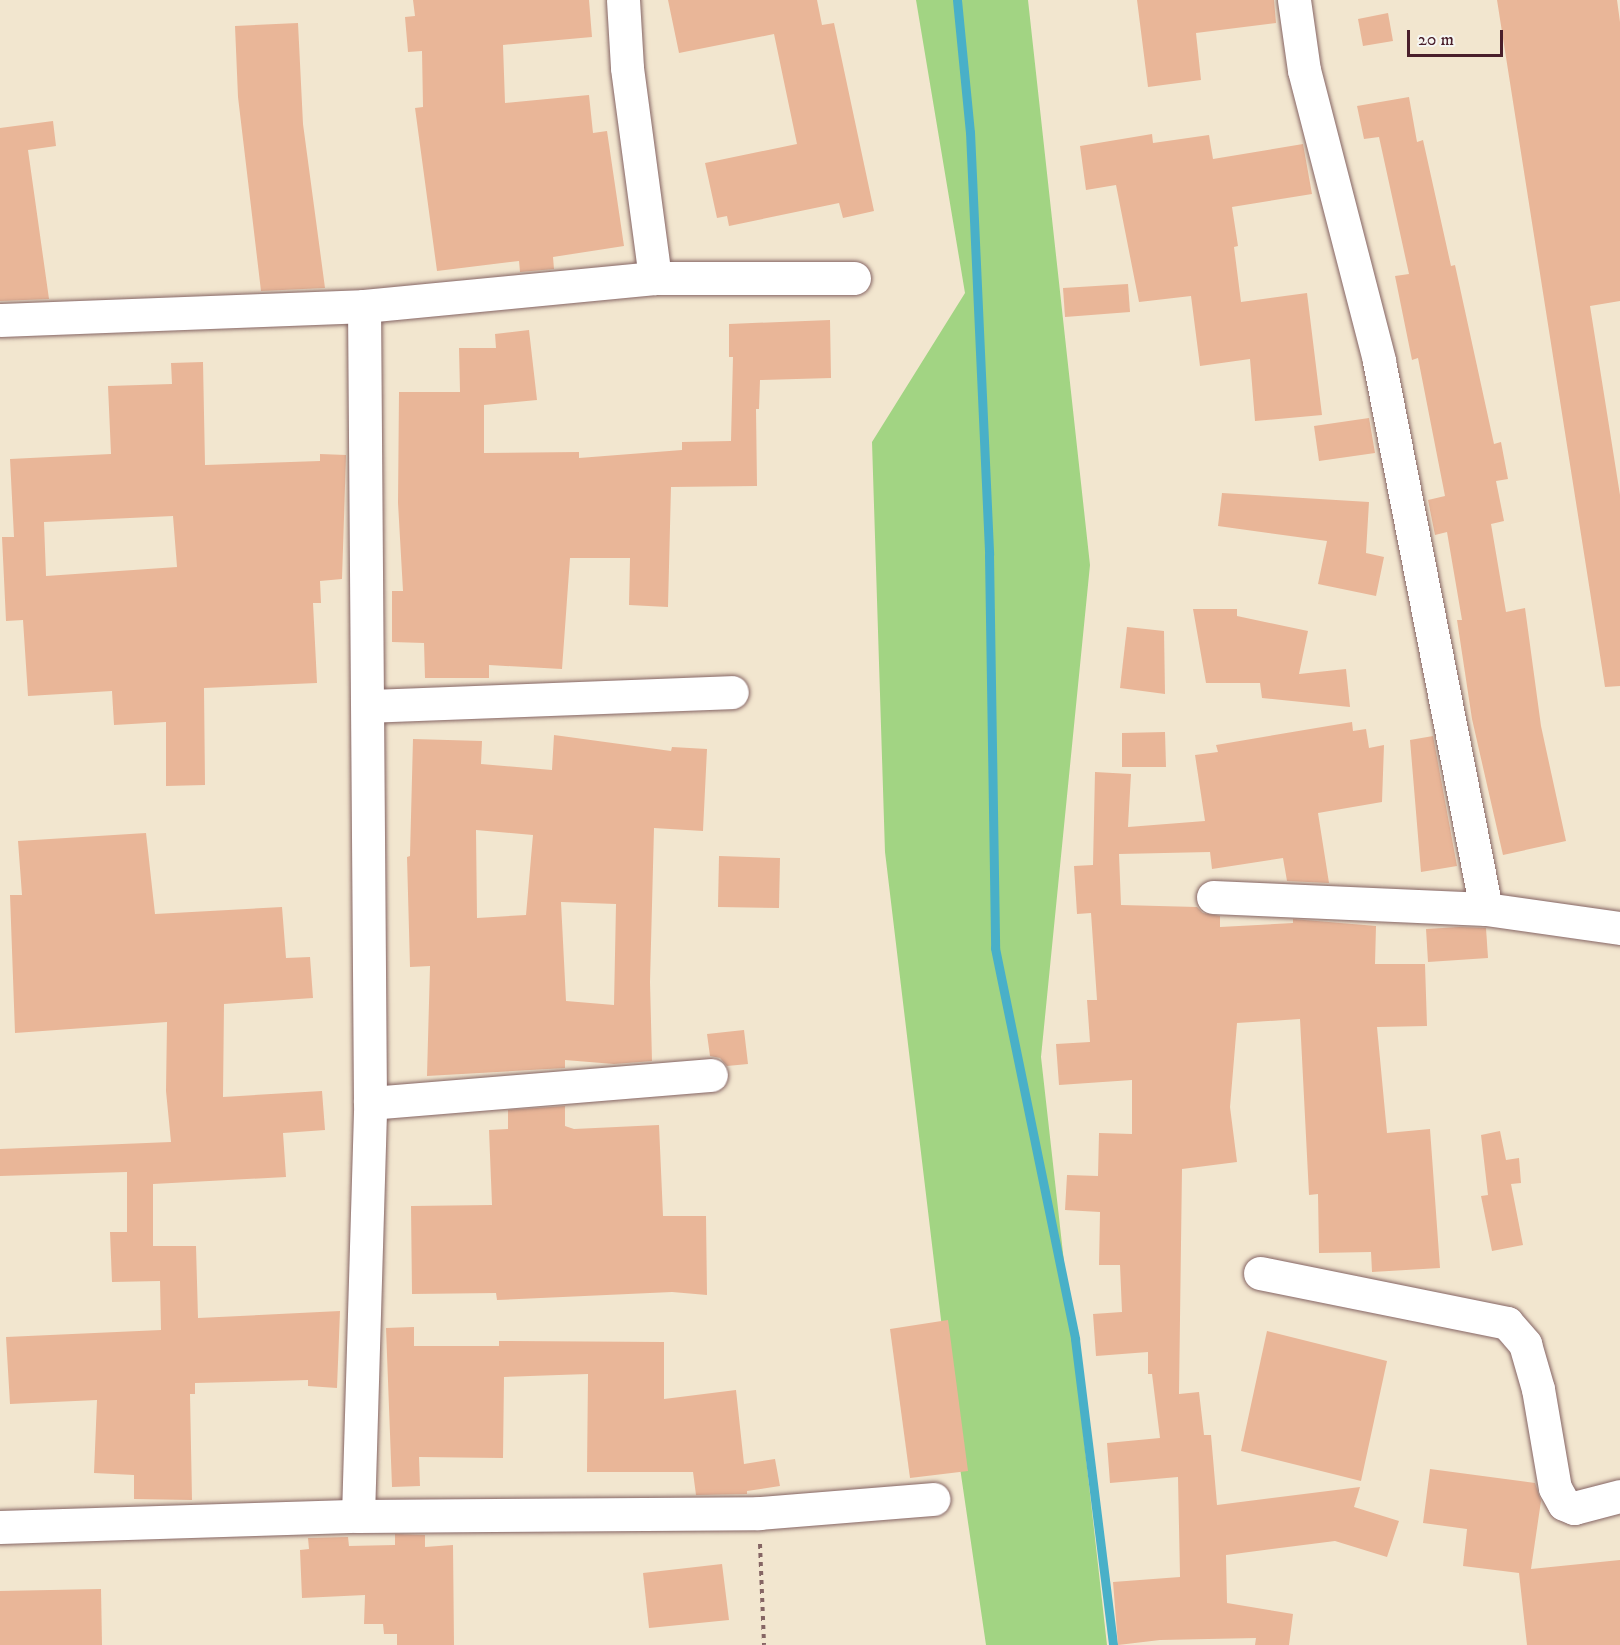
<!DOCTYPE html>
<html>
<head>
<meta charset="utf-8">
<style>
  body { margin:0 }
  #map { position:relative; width:1620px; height:1645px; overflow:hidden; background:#f2e6cf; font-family:"IM FELL DW Pica",serif }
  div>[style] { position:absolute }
  .green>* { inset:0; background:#a2d483 }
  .stream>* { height:9px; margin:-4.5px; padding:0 4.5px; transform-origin:4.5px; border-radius:4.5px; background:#49b0c8 }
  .building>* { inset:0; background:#e9b698 }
  .path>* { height:4px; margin-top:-2px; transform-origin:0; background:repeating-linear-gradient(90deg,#856564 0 4.5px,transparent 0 9px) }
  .roads { filter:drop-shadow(0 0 2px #856564) drop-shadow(0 0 2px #856564) }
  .street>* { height:33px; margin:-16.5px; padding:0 16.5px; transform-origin:16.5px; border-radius:16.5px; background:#fff }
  span { translate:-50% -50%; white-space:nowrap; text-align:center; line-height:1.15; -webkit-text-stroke:4.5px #f6f6f2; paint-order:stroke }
  .scale { position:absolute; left:1407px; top:30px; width:96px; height:27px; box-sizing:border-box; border:3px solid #4a1f2b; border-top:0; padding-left:8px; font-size:18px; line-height:21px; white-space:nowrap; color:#4a1f2b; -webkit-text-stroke:4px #f6f6f2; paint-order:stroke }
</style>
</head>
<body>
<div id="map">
  <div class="green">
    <i style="clip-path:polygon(916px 0,1028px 0,1090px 565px,1041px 1057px,1107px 1645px,986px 1645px,953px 1420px,885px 852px,872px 442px,965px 293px)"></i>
  </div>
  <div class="stream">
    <i style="left:957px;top:0;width:133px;rotate:84.4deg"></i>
    <i style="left:970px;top:132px;width:423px;rotate:87.4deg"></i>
    <i style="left:989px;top:555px;width:393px;rotate:89.1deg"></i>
    <i style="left:995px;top:948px;width:399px;rotate:78.4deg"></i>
    <i style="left:1075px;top:1339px;width:308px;rotate:82.9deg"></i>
  </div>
  <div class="building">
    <i style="clip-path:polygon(413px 0,589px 0,592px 37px,503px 45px,505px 103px,589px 95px,593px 133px,607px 131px,624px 246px,553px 257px,554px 269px,520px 272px,519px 261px,437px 271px,415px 108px,423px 107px,422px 51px,408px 52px,405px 17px,415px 16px)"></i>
    <i style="clip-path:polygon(668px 0,817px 0,822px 25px,834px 23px,874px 211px,843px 218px,839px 203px,729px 226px,727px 216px,717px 218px,705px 163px,797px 144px,774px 34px,679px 53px)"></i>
    <i style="clip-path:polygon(1137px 0,1274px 0,1276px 23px,1196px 33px,1201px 80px,1148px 87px)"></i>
    <i style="clip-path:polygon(1497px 0,1617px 0,1620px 22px,1620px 301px,1590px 306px,1620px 495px,1620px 686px,1605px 687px)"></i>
    <i style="clip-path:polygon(1388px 13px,1393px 41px,1363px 46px,1358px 19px)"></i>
    <i style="clip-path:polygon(298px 23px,303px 124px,325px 288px,261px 291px,238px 97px,235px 26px)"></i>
    <i style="clip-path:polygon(1409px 97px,1417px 142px,1423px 140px,1451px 266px,1455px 265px,1494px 444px,1501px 442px,1508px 479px,1496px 481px,1504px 521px,1491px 524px,1506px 612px,1525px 608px,1541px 726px,1566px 841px,1503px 855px,1472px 719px,1457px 620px,1462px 620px,1447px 532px,1435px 535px,1428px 500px,1445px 496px,1418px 358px,1412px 360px,1395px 276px,1409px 274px,1379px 137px,1364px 139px,1357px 106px)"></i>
    <i style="clip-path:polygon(53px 121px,56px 146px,28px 150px,49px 299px,0 301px,0 128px)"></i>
    <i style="clip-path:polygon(1152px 134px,1153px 143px,1209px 135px,1213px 159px,1303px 144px,1312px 194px,1232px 207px,1238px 246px,1234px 247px,1241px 302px,1307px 293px,1322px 415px,1255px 421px,1250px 359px,1200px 366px,1191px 296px,1139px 302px,1116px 185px,1086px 190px,1080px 146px)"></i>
    <i style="clip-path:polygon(1128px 284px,1130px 312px,1065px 317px,1063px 288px)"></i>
    <i style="clip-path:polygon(830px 320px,831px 378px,760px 380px,759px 409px,756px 409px,757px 486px,671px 487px,668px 607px,629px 605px,630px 558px,570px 558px,562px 669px,489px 665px,489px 678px,425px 678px,424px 643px,392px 642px,392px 591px,403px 591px,398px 503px,399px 392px,460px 392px,459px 348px,496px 348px,495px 334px,529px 330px,537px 400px,484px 405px,484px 453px,579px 452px,579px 458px,682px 450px,682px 442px,731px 441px,733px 357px,729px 357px,729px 324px)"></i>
    <i style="clip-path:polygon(evenodd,203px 362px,205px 465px,320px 461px,320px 454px,346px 455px,342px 579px,320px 581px,321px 603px,313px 603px,317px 683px,204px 688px,205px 785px,166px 786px,166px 722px,114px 725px,112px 691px,28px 696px,23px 620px,6px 621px,2px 537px,14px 537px,10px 459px,111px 454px,108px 386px,172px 384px,171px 363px,203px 362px,173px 516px,177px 567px,46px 576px,44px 522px,173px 516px)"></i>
    <i style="clip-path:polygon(1369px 418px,1375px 453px,1319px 461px,1314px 426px)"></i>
    <i style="clip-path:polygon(1222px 493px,1369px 502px,1366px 553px,1384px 557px,1376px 596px,1318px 584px,1327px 541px,1218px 526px)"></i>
    <i style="clip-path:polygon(1193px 609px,1237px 609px,1237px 616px,1308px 631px,1299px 674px,1346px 669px,1350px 707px,1262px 698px,1260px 683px,1206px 683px)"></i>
    <i style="clip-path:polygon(1127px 627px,1164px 631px,1165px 694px,1120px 688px)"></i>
    <i style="clip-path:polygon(1352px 722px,1353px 731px,1366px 729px,1369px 748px,1384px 745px,1382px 802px,1318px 813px,1329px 883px,1287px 881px,1283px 858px,1212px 869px,1210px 852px,1119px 854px,1121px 905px,1197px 907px,1203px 913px,1220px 916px,1220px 927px,1293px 923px,1293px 919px,1376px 926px,1375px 964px,1425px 964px,1427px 1026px,1377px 1027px,1387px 1133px,1430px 1129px,1440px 1268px,1372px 1272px,1371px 1252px,1319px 1253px,1318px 1194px,1309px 1195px,1300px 1019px,1237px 1023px,1230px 1107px,1237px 1162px,1182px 1169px,1179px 1394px,1199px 1392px,1204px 1435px,1211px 1435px,1217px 1505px,1360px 1487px,1354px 1507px,1399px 1521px,1387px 1557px,1335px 1541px,1226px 1555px,1227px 1603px,1293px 1614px,1289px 1645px,1255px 1645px,1256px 1638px,1160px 1640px,1118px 1645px,1113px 1582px,1180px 1577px,1178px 1477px,1110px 1483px,1107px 1443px,1160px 1438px,1152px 1374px,1148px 1374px,1148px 1352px,1096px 1356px,1093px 1314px,1122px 1312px,1120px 1265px,1099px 1265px,1100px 1212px,1065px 1210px,1067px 1175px,1098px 1176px,1099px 1133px,1132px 1134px,1132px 1080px,1059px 1085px,1056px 1044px,1090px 1042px,1087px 1000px,1097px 1000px,1091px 913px,1077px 914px,1074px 866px,1093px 865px,1095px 772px,1131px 774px,1128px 827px,1205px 821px,1195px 755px,1218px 752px,1216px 745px)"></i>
    <i style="clip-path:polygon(1165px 732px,1166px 767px,1122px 767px,1122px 733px)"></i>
    <i style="clip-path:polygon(evenodd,554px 735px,671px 751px,672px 747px,707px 749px,703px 831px,654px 828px,650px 982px,652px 1061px,614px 1064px,565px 1060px,565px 1068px,427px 1076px,430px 966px,410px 967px,407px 857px,410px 856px,413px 739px,482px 741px,481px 764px,552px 770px,554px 735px,476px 830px,533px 835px,526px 915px,477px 918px,476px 830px,554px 735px,561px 902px,616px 904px,614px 1005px,566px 1001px,561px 902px)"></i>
    <i style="clip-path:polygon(1433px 736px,1457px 866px,1421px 872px,1410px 740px)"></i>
    <i style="clip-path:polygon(146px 833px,155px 914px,282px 907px,286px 958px,310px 957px,313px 998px,224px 1004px,223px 1097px,322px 1091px,325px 1130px,283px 1133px,286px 1177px,153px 1184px,153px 1246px,196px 1246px,198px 1318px,340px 1311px,337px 1388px,308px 1386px,308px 1380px,195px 1383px,195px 1394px,190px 1394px,192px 1500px,134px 1499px,134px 1475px,94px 1473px,97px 1400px,10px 1404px,6px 1337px,161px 1330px,160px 1281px,112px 1282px,110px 1232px,127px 1232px,127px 1172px,0 1176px,0 1149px,171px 1142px,166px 1091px,167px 1022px,15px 1033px,10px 895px,22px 895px,18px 841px)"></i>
    <i style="clip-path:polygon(719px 856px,780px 858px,779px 908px,718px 907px)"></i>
    <i style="clip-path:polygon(1459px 927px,1486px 928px,1488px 958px,1428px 962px,1426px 929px)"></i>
    <i style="clip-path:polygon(744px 1030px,748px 1064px,727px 1066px,720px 1058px,710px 1056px,707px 1034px)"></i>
    <i style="clip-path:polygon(565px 1106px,565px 1126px,574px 1129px,659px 1125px,663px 1216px,706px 1216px,707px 1295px,672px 1292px,497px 1300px,496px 1293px,412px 1294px,411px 1206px,492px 1205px,489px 1130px,508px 1129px,508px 1110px)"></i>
    <i style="clip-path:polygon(1500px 1131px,1506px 1160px,1519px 1158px,1521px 1183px,1511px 1184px,1523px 1245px,1492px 1251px,1481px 1196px,1488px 1195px,1481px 1135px)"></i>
    <i style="clip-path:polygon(948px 1320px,968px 1471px,910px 1478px,890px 1329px)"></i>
    <i style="clip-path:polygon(414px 1327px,414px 1346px,499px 1346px,499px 1341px,664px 1342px,664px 1399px,736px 1390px,744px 1464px,775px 1459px,780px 1486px,747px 1491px,747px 1494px,696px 1495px,693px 1472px,587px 1472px,588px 1374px,504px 1377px,503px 1458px,419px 1457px,420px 1486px,392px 1487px,386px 1328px)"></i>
    <i style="clip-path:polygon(1267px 1331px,1387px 1361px,1361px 1481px,1241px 1451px)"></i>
    <i style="clip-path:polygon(1430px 1469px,1535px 1483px,1541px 1501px,1531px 1569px,1620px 1560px,1620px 1645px,1527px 1645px,1519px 1573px,1463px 1566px,1467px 1529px,1423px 1523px)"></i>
    <i style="clip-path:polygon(395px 1534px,425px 1535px,425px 1547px,453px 1545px,454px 1645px,397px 1645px,397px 1634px,384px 1634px,383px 1624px,364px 1624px,365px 1595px,302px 1598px,300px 1550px,309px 1549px,308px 1538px,348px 1537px,349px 1546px,395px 1545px)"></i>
    <i style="clip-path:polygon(722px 1564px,729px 1620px,649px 1628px,643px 1573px)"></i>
    <i style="clip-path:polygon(101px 1589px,102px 1645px,0 1645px,0 1591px)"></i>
  </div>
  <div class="path">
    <i style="left:760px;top:1544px;width:101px;rotate:87.7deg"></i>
  </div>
  <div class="roads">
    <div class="street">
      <i style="left:623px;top:0;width:68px;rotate:86.6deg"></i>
      <i style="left:627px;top:68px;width:212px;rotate:82.4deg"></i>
      <i style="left:1294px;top:0;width:71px;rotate:81.9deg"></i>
      <i style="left:1304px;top:70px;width:301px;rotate:75.5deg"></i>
      <i style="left:1379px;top:361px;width:558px;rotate:78.95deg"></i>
      <i style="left:0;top:320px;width:364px;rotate:-2.2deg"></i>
      <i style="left:364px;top:306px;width:292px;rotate:-5.5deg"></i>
      <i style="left:655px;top:278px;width:199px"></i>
      <i style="left:368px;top:706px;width:364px;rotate:-2.2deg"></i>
      <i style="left:1213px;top:897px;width:273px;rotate:2.5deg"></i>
      <i style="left:1486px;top:909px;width:135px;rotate:8.1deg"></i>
      <i style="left:370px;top:1103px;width:342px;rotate:-4.7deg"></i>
      <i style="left:1260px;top:1273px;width:252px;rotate:11.4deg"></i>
      <i style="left:1507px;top:1323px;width:28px;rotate:49deg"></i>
      <i style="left:1525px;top:1344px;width:47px;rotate:73.9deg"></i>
      <i style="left:1538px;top:1389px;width:100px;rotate:80.3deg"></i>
      <i style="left:1555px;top:1488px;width:18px;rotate:61deg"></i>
      <i style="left:1564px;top:1504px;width:11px;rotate:22deg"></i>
      <i style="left:1574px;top:1508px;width:48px;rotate:-14.6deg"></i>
      <i style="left:358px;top:1516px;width:413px;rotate:-88.3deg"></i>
      <i style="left:370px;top:1103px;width:797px;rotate:-90.43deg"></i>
      <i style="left:0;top:1527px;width:358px;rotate:-1.8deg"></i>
      <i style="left:358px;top:1516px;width:401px;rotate:-0.4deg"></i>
      <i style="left:759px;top:1513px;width:175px;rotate:-4.6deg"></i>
    </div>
  </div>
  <div class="scale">20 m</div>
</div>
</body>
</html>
